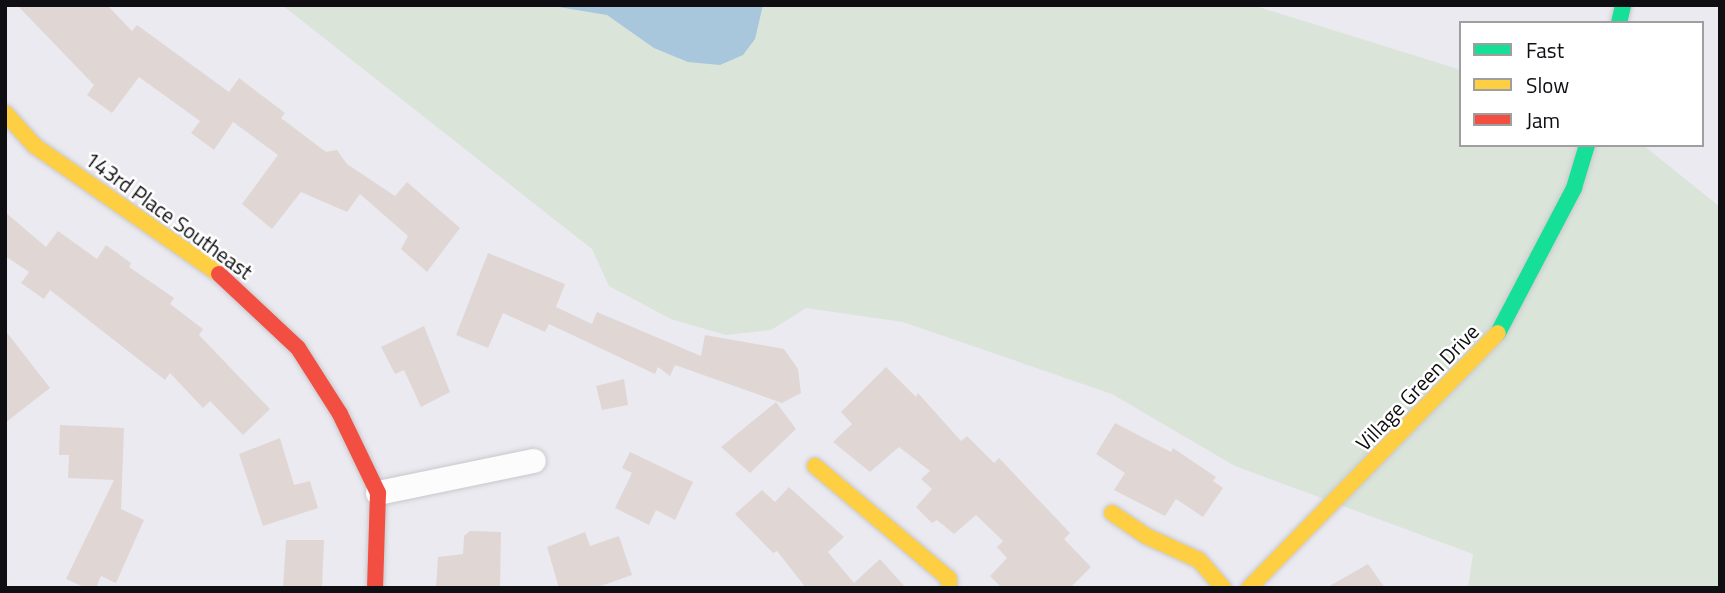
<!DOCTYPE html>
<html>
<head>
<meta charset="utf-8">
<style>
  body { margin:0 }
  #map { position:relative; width:1725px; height:593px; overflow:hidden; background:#eaeaf0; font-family:"Titillium Web",sans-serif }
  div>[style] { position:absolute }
  .green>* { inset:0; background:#dae4d9 }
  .water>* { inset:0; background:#a8c6dc }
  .building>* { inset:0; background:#e0d7d5 }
  .roads { filter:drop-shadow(0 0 2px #c8c8cc) drop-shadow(0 0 2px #c8c8cc) }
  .street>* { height:24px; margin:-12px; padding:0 12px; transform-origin:12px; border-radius:12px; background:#fcfcfd }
  .fast>* { height:16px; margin:-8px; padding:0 8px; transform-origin:8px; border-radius:8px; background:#16e098 }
  .slow>* { height:16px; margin:-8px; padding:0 8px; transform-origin:8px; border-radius:8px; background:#ffcf43 }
  .jam>* { height:16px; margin:-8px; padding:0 8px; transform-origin:8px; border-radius:8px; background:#f24e42 }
  span { translate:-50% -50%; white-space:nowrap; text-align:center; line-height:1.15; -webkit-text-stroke:5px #fff; paint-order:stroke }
  .street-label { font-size:21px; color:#0f0e12 }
  .frame { position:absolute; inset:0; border:7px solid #0f0e12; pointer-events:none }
  .legend { position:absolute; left:1459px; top:21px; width:245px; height:126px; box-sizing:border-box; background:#fff; border:2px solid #9f9fa0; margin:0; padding:9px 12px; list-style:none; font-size:21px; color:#0f0e12 }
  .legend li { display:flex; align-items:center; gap:14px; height:35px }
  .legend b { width:35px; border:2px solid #9f9fa0 }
</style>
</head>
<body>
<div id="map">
  <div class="green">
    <i style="clip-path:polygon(282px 5px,1252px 5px,1461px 70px,1461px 145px,1643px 145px,1720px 207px,1720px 588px,1468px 588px,1473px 554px,1235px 466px,1112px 394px,903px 322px,806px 308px,771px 330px,726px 335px,671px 319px,609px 286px,592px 249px)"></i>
  </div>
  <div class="water">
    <i style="clip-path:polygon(547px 5px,763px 5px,755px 39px,743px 55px,720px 65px,688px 62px,654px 48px,607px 15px)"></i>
  </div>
  <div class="building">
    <i style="clip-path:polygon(17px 5px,107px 5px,132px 31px,137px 25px,229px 92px,239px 78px,285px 113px,281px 118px,326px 152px,337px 150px,347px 164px,395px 196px,407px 182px,460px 228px,427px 272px,401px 249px,408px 236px,360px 194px,347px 212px,301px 192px,272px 229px,242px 204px,278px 155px,233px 122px,214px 150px,191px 133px,200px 121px,139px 77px,112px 113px,87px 95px,94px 85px)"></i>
    <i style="clip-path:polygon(5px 212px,46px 247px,58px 231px,97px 259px,106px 245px,131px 263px,129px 267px,174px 298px,170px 304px,203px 329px,199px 335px,270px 409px,243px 435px,210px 401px,203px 408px,170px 373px,165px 380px,50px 290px,44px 299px,21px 283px,29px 272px,5px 256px)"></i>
    <i style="clip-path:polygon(488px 253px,565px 284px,556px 307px,592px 324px,597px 312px,701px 356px,705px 335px,784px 349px,798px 369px,801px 393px,782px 403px,675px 365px,670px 376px,658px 367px,655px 374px,549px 324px,545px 332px,503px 313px,488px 348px,456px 335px)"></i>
    <i style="clip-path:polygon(424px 326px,450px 392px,421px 407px,404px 370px,395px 374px,381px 347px)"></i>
    <i style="clip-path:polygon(5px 330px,50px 388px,5px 423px)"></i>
    <i style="clip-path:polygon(886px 367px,916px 397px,918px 393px,961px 441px,967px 436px,994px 463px,999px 458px,1070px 533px,1064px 539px,1091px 567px,1070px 588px,1002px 588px,990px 576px,1007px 558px,997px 547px,1003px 541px,976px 515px,954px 534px,937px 520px,932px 523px,916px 507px,932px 489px,921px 479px,930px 471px,899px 447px,870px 472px,833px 442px,852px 424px,841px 412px)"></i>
    <i style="clip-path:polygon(624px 379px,628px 405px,602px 410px,596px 386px)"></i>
    <i style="clip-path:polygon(776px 402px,796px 429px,750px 473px,721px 447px)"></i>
    <i style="clip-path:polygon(1115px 423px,1171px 452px,1173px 448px,1216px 477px,1213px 481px,1223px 488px,1203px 517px,1176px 499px,1165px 516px,1114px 490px,1125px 473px,1096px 454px)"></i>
    <i style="clip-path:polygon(60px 425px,124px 428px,121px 509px,144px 520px,116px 583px,101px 576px,96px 588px,86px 588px,66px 579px,114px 480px,68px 478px,69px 455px,59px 455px)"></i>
    <i style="clip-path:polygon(280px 438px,294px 485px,310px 481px,318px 508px,263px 526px,239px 454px)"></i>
    <i style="clip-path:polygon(630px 452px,693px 482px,675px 520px,656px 510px,649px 525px,615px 508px,632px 473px,622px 468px)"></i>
    <i style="clip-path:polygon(789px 487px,844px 537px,828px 552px,854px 583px,880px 559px,906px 588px,806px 588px,777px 551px,773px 553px,735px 514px,762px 490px,775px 502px)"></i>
    <i style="clip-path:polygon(470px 531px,501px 532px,500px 587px,436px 588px,438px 557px,463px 554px,464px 536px)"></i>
    <i style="clip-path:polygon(585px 532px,590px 546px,619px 536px,632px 575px,595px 588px,559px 588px,547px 547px)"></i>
    <i style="clip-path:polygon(286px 540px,324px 540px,322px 588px,283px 588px)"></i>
    <i style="clip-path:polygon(1368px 564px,1385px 588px,1326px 588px)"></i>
  </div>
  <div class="roads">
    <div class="street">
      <i style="left:378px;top:493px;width:159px;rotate:-11.6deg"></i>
    </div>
    <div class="fast">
      <i style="left:1619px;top:23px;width:18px;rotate:-77deg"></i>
      <i style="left:1498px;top:333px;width:164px;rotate:-62.3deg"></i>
      <i style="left:1574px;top:188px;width:45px;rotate:-73.2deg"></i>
    </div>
    <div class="slow">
      <i style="left:5px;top:113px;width:45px;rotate:47.7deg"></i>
      <i style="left:35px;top:146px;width:224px;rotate:34.8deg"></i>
      <i style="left:815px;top:466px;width:175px;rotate:40.1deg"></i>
      <i style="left:949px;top:579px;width:9px;rotate:90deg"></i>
      <i style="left:1112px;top:513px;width:41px;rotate:34.1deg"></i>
      <i style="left:1146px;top:536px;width:58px;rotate:24.4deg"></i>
      <i style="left:1199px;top:560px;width:37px;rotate:49deg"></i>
      <i style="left:1249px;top:588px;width:356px;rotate:-45.7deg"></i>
    </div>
    <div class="jam">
      <i style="left:219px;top:274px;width:108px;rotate:43.1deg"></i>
      <i style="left:298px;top:348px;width:78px;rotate:57.5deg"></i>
      <i style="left:340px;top:414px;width:88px;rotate:64.3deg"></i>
      <i style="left:378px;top:493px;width:95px;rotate:91.8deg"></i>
    </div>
  </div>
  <div class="street-label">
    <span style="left:169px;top:215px;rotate:36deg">143rd Place Southeast</span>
    <span style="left:1417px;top:387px;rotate:-46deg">Village Green Drive</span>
  </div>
  <div class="frame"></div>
  <ul class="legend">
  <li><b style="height:9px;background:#16e098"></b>Fast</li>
  <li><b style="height:9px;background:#ffcf43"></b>Slow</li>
  <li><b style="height:9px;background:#f24e42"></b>Jam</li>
  </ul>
</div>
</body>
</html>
